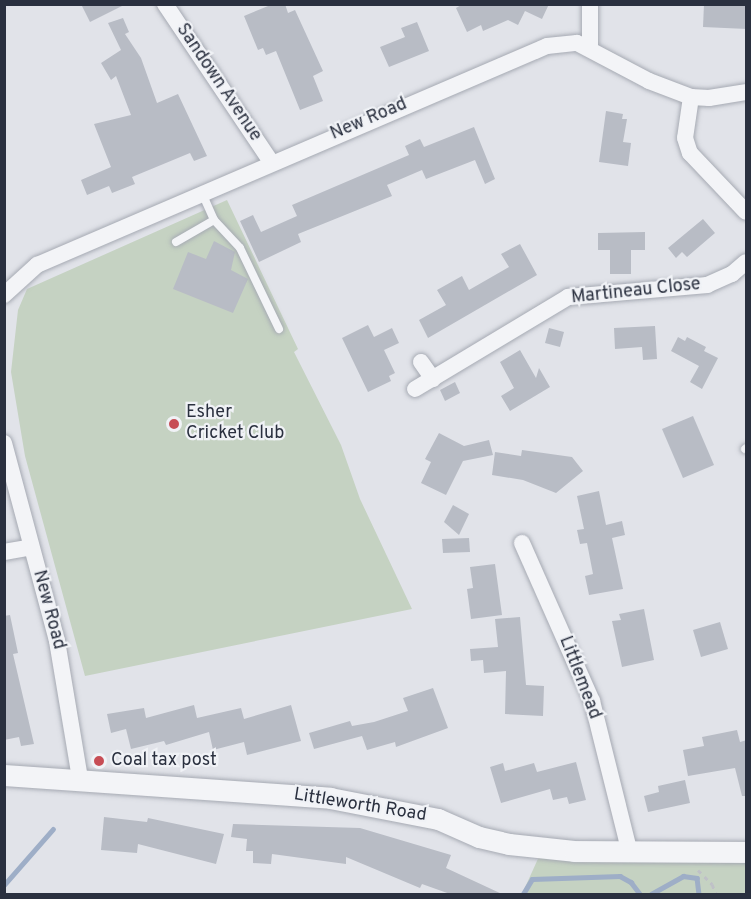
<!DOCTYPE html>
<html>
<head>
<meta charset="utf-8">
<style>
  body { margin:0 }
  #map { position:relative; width:751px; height:899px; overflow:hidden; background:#e1e3e9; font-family:Overpass,sans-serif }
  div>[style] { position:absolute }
  .green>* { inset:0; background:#c5d2c2 }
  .stream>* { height:4.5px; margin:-2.25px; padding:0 2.25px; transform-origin:2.25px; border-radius:2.25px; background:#9eaec7 }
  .building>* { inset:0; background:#b8bcc5 }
  .path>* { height:3px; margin-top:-1.5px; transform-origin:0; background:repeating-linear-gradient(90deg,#bfc1c7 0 4.5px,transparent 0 9px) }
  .roads { filter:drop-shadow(0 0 2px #a6aab3) drop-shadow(0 0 2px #a6aab3) }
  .service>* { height:8px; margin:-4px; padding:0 4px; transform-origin:4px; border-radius:4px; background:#f3f4f7 }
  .minor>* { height:16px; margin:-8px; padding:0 8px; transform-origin:8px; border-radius:8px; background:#f3f4f7 }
  .tertiary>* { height:21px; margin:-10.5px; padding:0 10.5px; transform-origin:10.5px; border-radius:10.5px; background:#f3f4f7 }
  .dots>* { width:16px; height:16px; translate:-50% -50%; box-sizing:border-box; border:3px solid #f0f2f6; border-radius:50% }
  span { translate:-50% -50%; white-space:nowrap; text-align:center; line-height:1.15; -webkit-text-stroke:4.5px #f0f2f6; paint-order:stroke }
  .street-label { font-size:18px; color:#2a303f }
  .poi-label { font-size:18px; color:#2a303f }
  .left { translate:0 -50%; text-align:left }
  .frame { position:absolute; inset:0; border:6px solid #2a303f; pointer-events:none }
</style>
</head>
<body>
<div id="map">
  <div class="green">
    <i style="clip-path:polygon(227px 200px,298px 349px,294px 352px,341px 445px,360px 499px,412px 609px,85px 676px,25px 456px,11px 372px,18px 310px,27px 289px)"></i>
    <i style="clip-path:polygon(542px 850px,746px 852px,746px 894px,522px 894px)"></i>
  </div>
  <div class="stream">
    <i style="left:4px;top:885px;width:74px;rotate:-48.8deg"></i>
    <i style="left:523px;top:894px;width:17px;rotate:-59deg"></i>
    <i style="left:532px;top:879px;width:88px;rotate:-2deg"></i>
    <i style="left:620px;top:876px;width:13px;rotate:29deg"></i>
    <i style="left:631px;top:882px;width:15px;rotate:53deg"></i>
    <i style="left:651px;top:894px;width:37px;rotate:-29deg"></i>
    <i style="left:683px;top:876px;width:14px;rotate:8deg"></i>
    <i style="left:697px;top:878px;width:16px;rotate:83deg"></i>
  </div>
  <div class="building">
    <i style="clip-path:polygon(81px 4px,126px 4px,90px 22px)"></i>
    <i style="clip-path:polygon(273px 4px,285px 4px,288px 13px,295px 10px,323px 71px,313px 76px,323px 101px,300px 110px,276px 51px,266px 55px,263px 48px,258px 50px,244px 16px)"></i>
    <i style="clip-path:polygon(463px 4px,549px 4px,542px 19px,525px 11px,518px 25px,508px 20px,483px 31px,481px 25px,467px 32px,456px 8px)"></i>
    <i style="clip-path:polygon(704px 4px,747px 6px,747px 29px,703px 27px)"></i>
    <i style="clip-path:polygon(123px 18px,129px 32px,125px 34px,141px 58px,157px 103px,178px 94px,207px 156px,194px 161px,190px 153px,132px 177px,135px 184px,112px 193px,109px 186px,87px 195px,81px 180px,111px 167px,94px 124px,131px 115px,116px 76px,111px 80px,101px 63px,121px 50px,108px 23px)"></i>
    <i style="clip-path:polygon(417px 22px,429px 51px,389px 67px,380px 47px,405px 37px,401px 28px)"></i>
    <i style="clip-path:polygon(606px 111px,623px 114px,622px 119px,627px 119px,623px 142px,631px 143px,628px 166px,599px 162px)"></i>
    <i style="clip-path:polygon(474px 127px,495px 179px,485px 184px,475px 160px,426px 179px,422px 170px,387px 185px,392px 196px,298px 234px,301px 242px,259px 262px,240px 221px,253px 215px,261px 232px,297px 216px,292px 205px,409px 155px,405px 146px,420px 139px,424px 147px)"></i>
    <i style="clip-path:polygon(703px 219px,715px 233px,687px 257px,682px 252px,676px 258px,668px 248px)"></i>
    <i style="clip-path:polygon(645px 232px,645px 250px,631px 250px,631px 274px,610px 274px,610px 250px,598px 250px,598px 233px)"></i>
    <i style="clip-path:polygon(214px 241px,235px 252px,231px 270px,248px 279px,233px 313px,173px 289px,188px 252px,206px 259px)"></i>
    <i style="clip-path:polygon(520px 244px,537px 275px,428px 338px,419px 320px,446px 305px,437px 290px,462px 276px,469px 290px,509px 267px,501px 254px)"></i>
    <i style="clip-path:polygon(368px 325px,374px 337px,392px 328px,399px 343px,384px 350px,395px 373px,389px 376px,391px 381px,368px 392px,342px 338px)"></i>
    <i style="clip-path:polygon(655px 326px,657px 359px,643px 360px,642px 347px,615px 349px,614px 328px)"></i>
    <i style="clip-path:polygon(549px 328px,564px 332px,560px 347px,545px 343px)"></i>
    <i style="clip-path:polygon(678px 337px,685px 341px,687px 337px,706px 347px,704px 351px,718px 358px,702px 389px,690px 382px,699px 366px,671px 351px)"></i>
    <i style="clip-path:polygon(520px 350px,536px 378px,539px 368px,550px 387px,510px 411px,501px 396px,514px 388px,500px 362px)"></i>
    <i style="clip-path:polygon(455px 382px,460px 393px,445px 401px,440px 390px)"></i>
    <i style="clip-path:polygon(693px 416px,714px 465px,683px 478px,662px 429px)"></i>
    <i style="clip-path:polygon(439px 433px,464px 446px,489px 440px,493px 455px,463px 461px,446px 495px,421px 483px,431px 462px,425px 459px)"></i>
    <i style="clip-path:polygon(522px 450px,572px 457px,583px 471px,556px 493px,523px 480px,492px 475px,495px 452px,521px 456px)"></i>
    <i style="clip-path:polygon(599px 491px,606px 525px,622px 521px,625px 535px,612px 538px,623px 589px,589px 595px,585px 576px,593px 574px,587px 543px,580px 544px,577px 530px,584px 529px,577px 496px)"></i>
    <i style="clip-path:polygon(453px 505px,469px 514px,459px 535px,444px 522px)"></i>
    <i style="clip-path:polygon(469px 538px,470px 552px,443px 553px,442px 539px)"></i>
    <i style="clip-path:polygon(495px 564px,502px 615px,471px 619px,467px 589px,473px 588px,470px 567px)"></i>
    <i style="clip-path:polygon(644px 609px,654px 660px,622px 667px,612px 621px,621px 620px,619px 614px)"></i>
    <i style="clip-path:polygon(10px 615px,18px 653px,13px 654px,34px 744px,21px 746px,19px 737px,4px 740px,4px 616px)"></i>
    <i style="clip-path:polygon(520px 617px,526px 685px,544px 686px,543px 716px,505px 714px,506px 671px,484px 673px,483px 660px,471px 661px,470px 649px,498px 647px,495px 619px)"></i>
    <i style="clip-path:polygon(720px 622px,728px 649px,701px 657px,693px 630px)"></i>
    <i style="clip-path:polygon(433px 688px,448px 728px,396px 747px,395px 742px,367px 750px,362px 736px,314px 749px,309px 733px,350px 721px,352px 726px,374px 722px,408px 711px,403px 698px)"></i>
    <i style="clip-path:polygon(194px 705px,197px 718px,241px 708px,244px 719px,291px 705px,301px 741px,247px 755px,244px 742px,213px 750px,209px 732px,166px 745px,164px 741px,131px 749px,126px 729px,111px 733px,107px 714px,144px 708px,146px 718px)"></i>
    <i style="clip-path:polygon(737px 730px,740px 742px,747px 740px,747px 796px,742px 796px,735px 768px,688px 776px,683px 750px,704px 746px,702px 737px)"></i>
    <i style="clip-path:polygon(576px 762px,586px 800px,569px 804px,567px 797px,553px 800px,550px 789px,501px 803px,490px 767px,503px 763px,505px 771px,534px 763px,537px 772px)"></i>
    <i style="clip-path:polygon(685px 780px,690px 803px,648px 812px,644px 796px,659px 792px,658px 786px)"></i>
    <i style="clip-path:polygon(104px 817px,147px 822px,148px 818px,224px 834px,216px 864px,138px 844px,137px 853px,101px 850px)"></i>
    <i style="clip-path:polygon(233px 824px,360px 828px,451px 855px,446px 868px,502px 894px,450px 894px,422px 884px,420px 888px,346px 857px,346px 864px,272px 854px,271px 864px,253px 863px,253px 851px,246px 851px,247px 839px,231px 837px)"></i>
  </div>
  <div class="path">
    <i style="left:698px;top:870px;width:20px;rotate:45deg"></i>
    <i style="left:712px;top:884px;width:11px;rotate:68deg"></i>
  </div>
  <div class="roads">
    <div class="service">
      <i style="left:202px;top:193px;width:30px;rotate:66deg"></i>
      <i style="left:214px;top:220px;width:38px;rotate:47deg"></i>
      <i style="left:240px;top:248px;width:90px;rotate:64.3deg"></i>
      <i style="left:176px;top:242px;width:44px;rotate:-30.1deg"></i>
      <i style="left:745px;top:449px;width:1px;rotate:-45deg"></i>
    </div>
    <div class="minor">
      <i style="left:165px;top:4px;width:190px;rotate:56.1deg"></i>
      <i style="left:590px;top:47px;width:43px;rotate:-90deg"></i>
      <i style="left:691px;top:97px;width:41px;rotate:98.3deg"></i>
      <i style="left:685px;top:138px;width:16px;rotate:72deg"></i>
      <i style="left:690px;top:153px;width:81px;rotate:46.5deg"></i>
      <i style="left:4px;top:295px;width:45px;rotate:-42.3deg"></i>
      <i style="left:37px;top:265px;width:555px;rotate:-23.24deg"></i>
      <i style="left:547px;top:46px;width:30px;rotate:-6deg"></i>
      <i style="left:577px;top:43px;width:81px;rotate:27.8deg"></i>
      <i style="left:649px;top:81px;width:45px;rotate:20.9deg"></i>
      <i style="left:691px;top:97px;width:18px;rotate:3deg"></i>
      <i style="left:709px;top:98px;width:37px;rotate:-9deg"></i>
      <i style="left:421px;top:362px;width:21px;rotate:55deg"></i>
      <i style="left:415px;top:389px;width:179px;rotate:-31deg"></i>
      <i style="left:568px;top:297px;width:140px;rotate:-4.9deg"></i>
      <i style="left:707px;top:285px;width:27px;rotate:-24deg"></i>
      <i style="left:732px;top:274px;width:18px;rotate:-41deg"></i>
      <i style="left:4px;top:443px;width:205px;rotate:75deg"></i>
      <i style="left:57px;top:641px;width:139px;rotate:80.5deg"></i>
      <i style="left:522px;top:543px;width:173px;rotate:66.1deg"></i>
      <i style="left:592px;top:701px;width:157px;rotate:76deg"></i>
      <i style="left:4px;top:552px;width:27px;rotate:-10deg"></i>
    </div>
    <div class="tertiary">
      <i style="left:4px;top:775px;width:327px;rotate:4deg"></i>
      <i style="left:330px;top:798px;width:110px;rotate:11deg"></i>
      <i style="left:438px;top:819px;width:45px;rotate:23.7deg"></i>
      <i style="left:479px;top:837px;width:31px;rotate:13deg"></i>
      <i style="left:509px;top:844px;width:65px;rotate:6.1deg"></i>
      <i style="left:574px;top:851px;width:172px;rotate:0.3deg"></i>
    </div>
  </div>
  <div class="dots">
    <i style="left:174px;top:424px;background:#c74d55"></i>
    <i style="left:99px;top:761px;background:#c74d55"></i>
  </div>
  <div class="street-label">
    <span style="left:218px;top:83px;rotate:56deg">Sandown Avenue</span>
    <span style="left:369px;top:120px;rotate:-23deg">New Road</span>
    <span style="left:636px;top:292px;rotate:-6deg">Martineau Close</span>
    <span style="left:48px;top:610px;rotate:75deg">New Road</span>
    <span style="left:579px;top:678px;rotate:69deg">Littlemead</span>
    <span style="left:360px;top:806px;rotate:9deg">Littleworth Road</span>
  </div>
  <div class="poi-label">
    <span class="left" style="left:186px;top:424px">Esher<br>Cricket Club</span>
    <span class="left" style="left:111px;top:761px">Coal tax post</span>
  </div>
  <div class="frame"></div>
</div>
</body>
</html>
